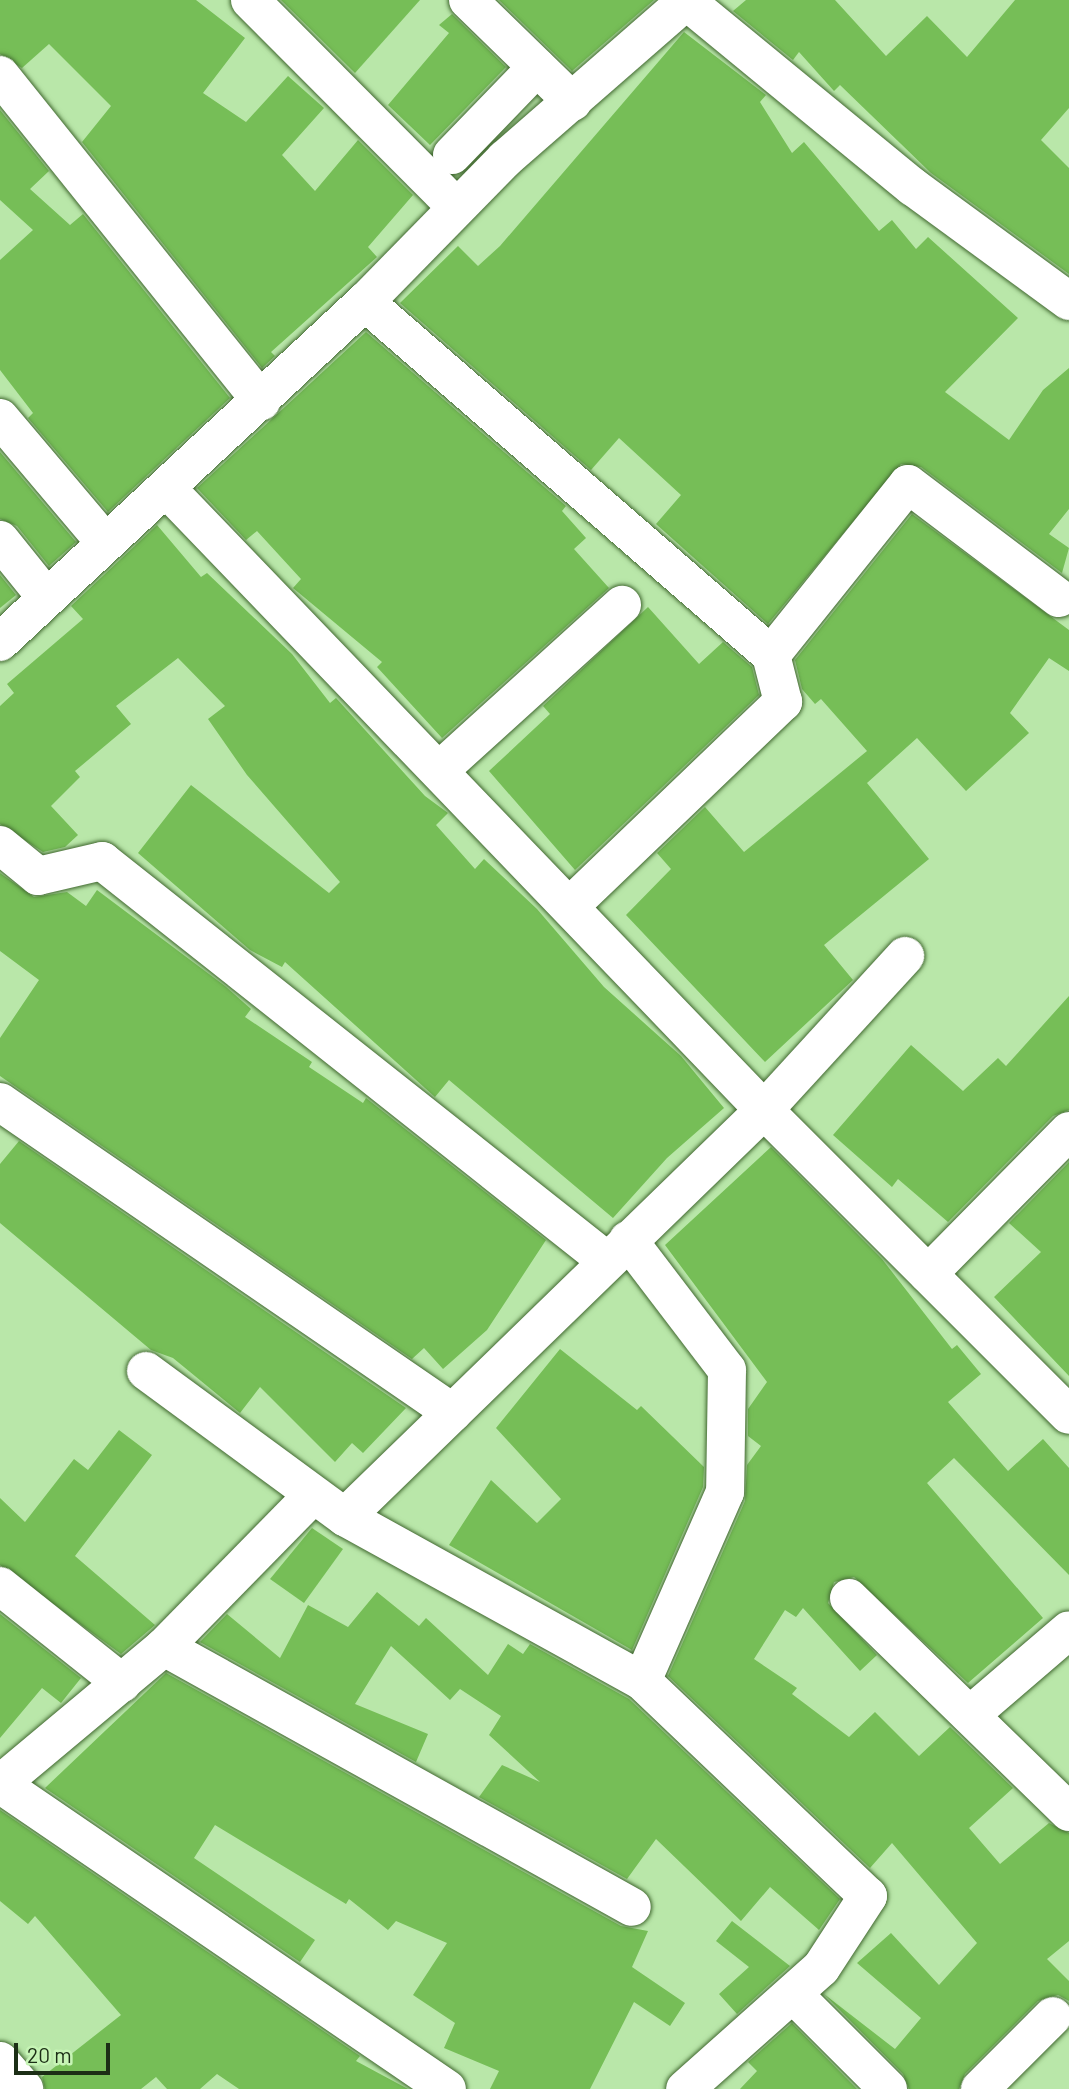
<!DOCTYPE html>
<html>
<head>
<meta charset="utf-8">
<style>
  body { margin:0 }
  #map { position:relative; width:1069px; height:2089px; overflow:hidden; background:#b9e7a9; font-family:Barlow,sans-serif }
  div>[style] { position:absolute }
  .building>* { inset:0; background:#76be57 }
  .roads { filter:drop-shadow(0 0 2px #416830) drop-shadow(0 0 2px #416830) }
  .minor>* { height:38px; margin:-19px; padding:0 19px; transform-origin:19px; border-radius:19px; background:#fff }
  span { translate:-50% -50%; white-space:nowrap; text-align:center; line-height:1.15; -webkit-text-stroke:6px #c6f4b5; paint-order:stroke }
  .scale { position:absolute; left:14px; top:2043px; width:96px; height:32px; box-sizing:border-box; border:4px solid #1c2e16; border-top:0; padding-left:9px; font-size:21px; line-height:24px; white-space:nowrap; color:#1c2e16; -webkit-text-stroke:5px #c6f4b5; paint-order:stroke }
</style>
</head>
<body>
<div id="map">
  <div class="building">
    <i style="clip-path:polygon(0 0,196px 0,245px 38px,203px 93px,246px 122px,288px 76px,324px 108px,282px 155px,315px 191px,358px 140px,413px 195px,368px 247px,377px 257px,271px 352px,275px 356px,262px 368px,82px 142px,111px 106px,49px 44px,22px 68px,0 54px)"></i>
    <i style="clip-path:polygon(281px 0,420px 0,355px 73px)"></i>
    <i style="clip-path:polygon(499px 0,654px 0,572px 71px)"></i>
    <i style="clip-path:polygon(746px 0,835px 0,886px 56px,927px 16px,967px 57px,1015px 0,1069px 0,1069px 108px,1041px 140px,1069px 168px,1069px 274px,931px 173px,840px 85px,834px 91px,799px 52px,793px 60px,733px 11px)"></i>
    <i style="clip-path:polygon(452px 14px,506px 67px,430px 145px,388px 105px,449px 33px,439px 25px)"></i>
    <i style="clip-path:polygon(684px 32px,766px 95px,760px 102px,792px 153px,804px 142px,879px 231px,892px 220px,916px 249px,928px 237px,1018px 318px,945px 392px,1009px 440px,1043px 390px,1069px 368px,1069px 509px,1049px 534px,1069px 548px,1062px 573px,921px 467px,901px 464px,768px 624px,656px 524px,681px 495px,619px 438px,591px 470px,400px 303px,458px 246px,478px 266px,500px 246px)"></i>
    <i style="clip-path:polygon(0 110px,49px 171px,30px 189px,70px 225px,83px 214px,230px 398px,108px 512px,28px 418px,33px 413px,0 370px,0 260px,33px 230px,0 200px)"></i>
    <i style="clip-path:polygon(366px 332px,566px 506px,562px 511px,586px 538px,574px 549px,609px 588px,442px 738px,377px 667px,382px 662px,293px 588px,301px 579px,257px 531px,246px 540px,197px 488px)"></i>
    <i style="clip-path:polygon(0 452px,76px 542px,49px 566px,17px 526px,0 519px)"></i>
    <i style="clip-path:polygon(912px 514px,1069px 630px,1069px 671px,1049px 658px,1010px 713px,1029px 733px,966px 791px,917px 738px,867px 783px,929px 859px,824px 945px,853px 980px,765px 1062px,626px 915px,671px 869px,657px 853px,705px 807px,744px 852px,867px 751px,821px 699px,815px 704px,802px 689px,795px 660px)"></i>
    <i style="clip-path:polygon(157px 525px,201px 577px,207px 573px,292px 654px,330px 703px,336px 698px,425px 796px,448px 813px,436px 825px,475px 869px,484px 859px,537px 909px,604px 987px,681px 1056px,724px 1108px,667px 1158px,613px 1218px,449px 1080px,435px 1097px,285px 962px,282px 967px,250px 950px,138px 853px,191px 785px,329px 893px,340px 882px,247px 775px,208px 719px,225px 706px,178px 658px,116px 706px,131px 724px,75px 771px,80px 777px,51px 806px,78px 835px,65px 847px,43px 852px,0 824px,0 706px,14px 693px,7px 684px,83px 619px,71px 606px)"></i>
    <i style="clip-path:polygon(0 575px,16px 595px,0 608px)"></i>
    <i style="clip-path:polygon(648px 607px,699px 664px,723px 642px,752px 667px,759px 695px,575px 870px,489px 771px,550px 714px,543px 706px)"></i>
    <i style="clip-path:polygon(0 873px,34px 897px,67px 892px,86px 906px,97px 890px,225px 986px,251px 1009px,245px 1017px,312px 1062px,309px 1067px,363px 1103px,366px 1098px,546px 1240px,487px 1330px,443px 1369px,424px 1348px,412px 1359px,0 1076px,0 1038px,39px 980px,0 951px)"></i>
    <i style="clip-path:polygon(1069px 996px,1069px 1110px,1053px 1116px,948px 1222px,898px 1179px,892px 1187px,833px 1135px,911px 1045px,963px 1091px,998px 1058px,1006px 1066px)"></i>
    <i style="clip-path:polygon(19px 1141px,406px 1408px,363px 1453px,352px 1443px,335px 1462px,260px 1387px,240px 1413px,173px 1358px,151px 1350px,0 1223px,0 1164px)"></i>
    <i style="clip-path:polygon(771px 1147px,882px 1259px,952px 1349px,957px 1345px,981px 1374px,948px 1402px,1008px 1471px,1043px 1439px,1069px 1468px,1069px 1575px,954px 1458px,927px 1483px,1043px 1618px,968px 1683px,854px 1577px,834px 1582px,828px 1603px,877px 1655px,860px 1671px,803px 1608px,796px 1617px,785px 1610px,754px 1659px,797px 1688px,792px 1694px,849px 1737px,875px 1712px,919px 1756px,950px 1727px,1013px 1788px,969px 1828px,1000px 1864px,1049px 1823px,1069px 1833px,1069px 1941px,1047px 1959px,1069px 1981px,1069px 2001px,1058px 1995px,1038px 2001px,965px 2074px,959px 2089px,909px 2089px,903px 2074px,824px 1994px,895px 2049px,921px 2018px,857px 1963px,891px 1933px,939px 1985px,977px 1943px,892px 1843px,870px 1868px,668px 1676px,745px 1501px,747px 1465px,761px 1446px,748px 1436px,748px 1409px,767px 1382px,665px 1245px)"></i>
    <i style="clip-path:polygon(1069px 1162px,1069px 1376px,994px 1297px,1041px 1252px,1009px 1223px)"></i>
    <i style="clip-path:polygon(560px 1349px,637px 1410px,641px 1406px,704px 1467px,703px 1487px,632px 1650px,449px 1545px,491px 1480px,537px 1523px,561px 1499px,496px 1428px)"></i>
    <i style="clip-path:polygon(119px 1430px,152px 1455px,75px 1556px,155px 1625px,121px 1654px,0 1565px,0 1498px,25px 1522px,74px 1459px,88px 1470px)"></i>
    <i style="clip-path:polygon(312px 1528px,343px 1549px,304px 1603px,270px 1579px)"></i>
    <i style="clip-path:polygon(377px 1592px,419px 1626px,426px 1618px,488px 1675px,508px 1644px,523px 1654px,530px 1644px,629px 1699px,840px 1899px,819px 1930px,770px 1887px,741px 1921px,656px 1839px,627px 1879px,479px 1797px,502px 1765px,540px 1782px,489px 1735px,501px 1716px,460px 1689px,450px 1700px,391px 1646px,355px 1704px,428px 1734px,416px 1762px,200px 1642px,227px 1614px,280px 1658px,308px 1605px,348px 1627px)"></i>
    <i style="clip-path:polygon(0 1614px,81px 1678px,61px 1703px,42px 1688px,0 1738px)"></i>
    <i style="clip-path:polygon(166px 1673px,621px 1926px,648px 1931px,632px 1967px,685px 2003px,670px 2026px,634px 2002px,590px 2089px,490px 2089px,499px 2071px,444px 2048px,455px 2023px,413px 1995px,447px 1943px,396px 1921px,388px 1930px,349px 1899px,346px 1904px,215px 1825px,194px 1858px,315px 1940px,300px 1962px,45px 1788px)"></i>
    <i style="clip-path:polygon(0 1810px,360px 2056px,356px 2061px,408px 2089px,239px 2089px,217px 2074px,200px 2089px,167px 2089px,156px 2077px,141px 2089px,45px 2089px,42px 2077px,121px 2015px,35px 1916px,28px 1924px,0 1901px)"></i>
    <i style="clip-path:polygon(732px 1921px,790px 1966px,737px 2014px,719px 1994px,749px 1967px,716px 1941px)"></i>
    <i style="clip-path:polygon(792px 2023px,857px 2089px,740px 2089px,757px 2071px,748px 2062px)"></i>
  </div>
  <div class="roads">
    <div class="minor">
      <i style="left:250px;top:0;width:293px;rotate:45.1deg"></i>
      <i style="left:468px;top:0;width:146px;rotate:44.2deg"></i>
      <i style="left:685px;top:0;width:295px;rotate:39.4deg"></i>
      <i style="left:913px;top:187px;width:193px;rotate:36.2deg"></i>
      <i style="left:0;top:75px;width:418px;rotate:51.3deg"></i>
      <i style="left:452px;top:155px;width:122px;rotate:-46deg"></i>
      <i style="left:365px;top:302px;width:538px;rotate:41.01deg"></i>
      <i style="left:771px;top:655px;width:219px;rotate:-51.3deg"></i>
      <i style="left:908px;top:484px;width:189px;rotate:37.1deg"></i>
      <i style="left:0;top:418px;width:161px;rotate:49.8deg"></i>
      <i style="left:168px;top:490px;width:860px;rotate:46.13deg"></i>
      <i style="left:764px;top:1110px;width:431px;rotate:45deg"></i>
      <i style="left:0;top:540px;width:73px;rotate:51.1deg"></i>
      <i style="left:0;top:642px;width:499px;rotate:-43deg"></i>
      <i style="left:365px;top:302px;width:200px;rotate:-45.6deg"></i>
      <i style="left:505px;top:159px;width:242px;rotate:-41.1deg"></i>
      <i style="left:442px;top:768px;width:243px;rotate:-42.2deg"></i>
      <i style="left:0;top:845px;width:49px;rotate:39.2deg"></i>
      <i style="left:38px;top:876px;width:66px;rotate:-13.2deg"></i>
      <i style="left:102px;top:861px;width:644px;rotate:38.38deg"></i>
      <i style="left:571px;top:905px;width:294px;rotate:-43.8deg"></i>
      <i style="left:783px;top:702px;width:49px;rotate:-104.3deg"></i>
      <i style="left:0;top:1102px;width:549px;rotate:34.47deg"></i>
      <i style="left:628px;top:1240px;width:163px;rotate:52.7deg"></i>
      <i style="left:727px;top:1370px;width:122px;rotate:90.9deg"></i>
      <i style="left:725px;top:1492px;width:206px;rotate:113.7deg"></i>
      <i style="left:642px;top:1681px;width:312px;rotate:43.6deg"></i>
      <i style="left:868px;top:1896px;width:86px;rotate:123.1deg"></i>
      <i style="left:821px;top:1968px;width:182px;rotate:138.3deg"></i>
      <i style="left:928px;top:1274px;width:201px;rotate:-45.4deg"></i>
      <i style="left:146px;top:1371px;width:247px;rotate:36.3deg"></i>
      <i style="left:345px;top:1517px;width:339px;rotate:28.9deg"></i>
      <i style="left:345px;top:1517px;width:584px;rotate:-44.17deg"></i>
      <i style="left:764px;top:1110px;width:209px;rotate:-47.5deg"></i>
      <i style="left:0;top:1586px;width:156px;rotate:38.5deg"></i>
      <i style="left:849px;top:1598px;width:307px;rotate:44.2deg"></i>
      <i style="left:164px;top:1647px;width:535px;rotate:29.05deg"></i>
      <i style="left:970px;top:1715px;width:130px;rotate:-40.6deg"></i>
      <i style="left:0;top:1784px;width:541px;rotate:34.31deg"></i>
      <i style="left:0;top:1784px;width:214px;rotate:-39.9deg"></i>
      <i style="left:164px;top:1647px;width:211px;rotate:-45.6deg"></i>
      <i style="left:794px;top:1995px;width:133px;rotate:45deg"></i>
      <i style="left:0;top:2061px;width:37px;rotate:49deg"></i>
      <i style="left:980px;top:2089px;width:103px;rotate:-45deg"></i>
    </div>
  </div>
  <div class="scale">20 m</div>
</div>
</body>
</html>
